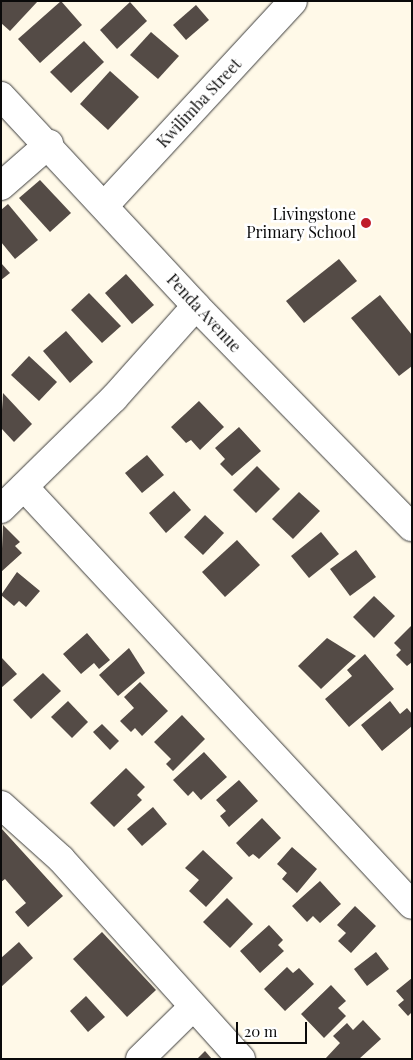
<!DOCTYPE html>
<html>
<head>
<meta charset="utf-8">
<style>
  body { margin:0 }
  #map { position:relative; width:413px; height:1060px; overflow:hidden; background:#fff9e8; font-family:"Playfair Display",serif }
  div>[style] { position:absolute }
  .building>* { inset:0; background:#544b46 }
  .roads { filter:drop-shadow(0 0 1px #3d3d3d) drop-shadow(0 0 1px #3d3d3d) }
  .minor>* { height:28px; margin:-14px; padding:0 14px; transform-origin:14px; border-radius:14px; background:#fff }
  .dots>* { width:14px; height:14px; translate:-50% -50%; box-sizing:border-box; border:2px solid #fff; border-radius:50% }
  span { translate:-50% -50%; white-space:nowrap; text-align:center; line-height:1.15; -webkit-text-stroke:5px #fff; paint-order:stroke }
  .street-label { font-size:16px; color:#0a0a0a }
  .poi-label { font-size:16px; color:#0a0a0a }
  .right { translate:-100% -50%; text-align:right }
  .frame { position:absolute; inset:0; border:2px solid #0a0a0a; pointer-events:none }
  .scale { position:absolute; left:236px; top:1022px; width:71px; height:22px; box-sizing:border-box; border:2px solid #0a0a0a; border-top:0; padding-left:6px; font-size:15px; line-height:18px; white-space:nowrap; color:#0a0a0a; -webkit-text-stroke:4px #fff; paint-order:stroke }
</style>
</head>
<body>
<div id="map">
  <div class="building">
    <i style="clip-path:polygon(1px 1px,38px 1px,10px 31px,1px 23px)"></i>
    <i style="clip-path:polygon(61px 1px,82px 25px,40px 63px,18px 39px)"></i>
    <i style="clip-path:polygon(130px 2px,147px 21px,117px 49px,100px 30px)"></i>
    <i style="clip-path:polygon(196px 5px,209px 20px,186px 40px,173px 25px)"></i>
    <i style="clip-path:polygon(151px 32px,179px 56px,158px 79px,130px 55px)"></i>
    <i style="clip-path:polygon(84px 41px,104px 62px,71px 93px,50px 72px)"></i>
    <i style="clip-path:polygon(110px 71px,139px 97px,108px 130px,80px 104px)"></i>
    <i style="clip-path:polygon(40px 180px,71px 213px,50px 232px,19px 198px)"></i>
    <i style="clip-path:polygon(8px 204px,38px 240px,15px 259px,1px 242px,1px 210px)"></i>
    <i style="clip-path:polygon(339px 259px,357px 281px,304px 323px,286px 301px)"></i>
    <i style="clip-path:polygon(1px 263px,10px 273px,1px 280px)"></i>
    <i style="clip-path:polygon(126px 274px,154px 305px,132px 324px,105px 293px)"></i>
    <i style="clip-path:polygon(89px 293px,121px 326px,102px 343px,71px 310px)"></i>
    <i style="clip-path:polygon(380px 295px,412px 335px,412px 366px,399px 376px,351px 318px)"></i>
    <i style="clip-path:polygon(66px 331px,93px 362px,70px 383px,43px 351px)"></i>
    <i style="clip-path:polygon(29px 356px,57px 382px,39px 401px,11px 375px)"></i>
    <i style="clip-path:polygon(3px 393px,32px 424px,14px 442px,1px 428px)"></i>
    <i style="clip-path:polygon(199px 401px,224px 427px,200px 450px,191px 440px,186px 443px,171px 427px)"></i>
    <i style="clip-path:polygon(239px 427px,261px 451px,232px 476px,220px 464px,225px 459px,215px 448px)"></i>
    <i style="clip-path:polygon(147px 455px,164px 475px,142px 493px,125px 473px)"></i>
    <i style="clip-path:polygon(257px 466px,280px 489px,256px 513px,233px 490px)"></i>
    <i style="clip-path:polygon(174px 491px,191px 510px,166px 533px,149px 513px)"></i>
    <i style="clip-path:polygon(299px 492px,320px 511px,293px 539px,272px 519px)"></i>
    <i style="clip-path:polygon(205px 515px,224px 533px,203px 555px,184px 537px)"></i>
    <i style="clip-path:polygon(3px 525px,20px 542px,15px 546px,22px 553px,1px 572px)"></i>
    <i style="clip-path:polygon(321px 532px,339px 554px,309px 578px,291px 556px)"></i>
    <i style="clip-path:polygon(237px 540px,260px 565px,225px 597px,202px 572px)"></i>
    <i style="clip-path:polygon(356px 550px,376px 577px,350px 596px,330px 569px)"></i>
    <i style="clip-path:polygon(17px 572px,40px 591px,26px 607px,19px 601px,14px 606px,1px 595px)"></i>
    <i style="clip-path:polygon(374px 596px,395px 616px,374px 638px,353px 617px)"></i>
    <i style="clip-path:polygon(412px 625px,412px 662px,407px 666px,396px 655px,401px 650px,394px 643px)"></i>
    <i style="clip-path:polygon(87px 633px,110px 660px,99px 669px,94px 663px,81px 674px,63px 654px)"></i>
    <i style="clip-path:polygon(327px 638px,356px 656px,321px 689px,298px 666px)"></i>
    <i style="clip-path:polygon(129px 648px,145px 673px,118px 696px,99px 675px)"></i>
    <i style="clip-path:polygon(365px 654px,394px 689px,349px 727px,325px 699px,352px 676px,347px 670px)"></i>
    <i style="clip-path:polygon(1px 657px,17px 674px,1px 688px)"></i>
    <i style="clip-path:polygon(43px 673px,61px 691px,31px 719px,13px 700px)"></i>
    <i style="clip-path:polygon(140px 682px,168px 711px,142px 736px,135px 728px,131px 732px,120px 721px,134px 708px,124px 697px)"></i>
    <i style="clip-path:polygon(68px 701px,88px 722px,72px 738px,51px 717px)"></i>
    <i style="clip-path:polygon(390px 701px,400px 714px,407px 708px,412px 714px,412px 726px,382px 751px,361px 725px)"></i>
    <i style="clip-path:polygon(182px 715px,205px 739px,173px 771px,166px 764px,171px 759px,154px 742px)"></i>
    <i style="clip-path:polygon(102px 724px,119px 741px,110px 750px,93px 732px)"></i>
    <i style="clip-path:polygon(204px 752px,227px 777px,201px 800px,193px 791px,188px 796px,173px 780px)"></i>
    <i style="clip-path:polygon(126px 768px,145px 787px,137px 795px,142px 800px,114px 827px,90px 803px)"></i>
    <i style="clip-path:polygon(239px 780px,258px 801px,229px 827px,220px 816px,226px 811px,216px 800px)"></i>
    <i style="clip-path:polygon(153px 807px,167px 824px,142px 846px,127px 829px)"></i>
    <i style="clip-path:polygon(262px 818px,281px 838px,259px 859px,253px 854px,249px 857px,236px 843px)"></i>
    <i style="clip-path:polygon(1px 828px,63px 896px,28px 927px,15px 912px,26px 903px,5px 879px,1px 882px)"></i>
    <i style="clip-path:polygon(292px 847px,317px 869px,297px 893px,282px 879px,287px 873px,277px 864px)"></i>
    <i style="clip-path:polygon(203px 850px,233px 878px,206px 907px,189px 891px,199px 880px,185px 868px)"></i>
    <i style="clip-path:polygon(320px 881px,341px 904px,320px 923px,313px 916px,307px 922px,292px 906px)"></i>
    <i style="clip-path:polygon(227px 898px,253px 924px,230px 948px,203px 922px)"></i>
    <i style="clip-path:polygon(355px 906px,376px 926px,351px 953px,338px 941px,346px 933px,337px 925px)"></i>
    <i style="clip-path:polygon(269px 925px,283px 940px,278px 945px,284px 951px,260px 973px,240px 951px)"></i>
    <i style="clip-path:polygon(102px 932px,156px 990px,127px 1017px,73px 959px)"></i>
    <i style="clip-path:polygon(19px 942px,33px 958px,1px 987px,1px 958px)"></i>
    <i style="clip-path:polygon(376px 952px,389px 969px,367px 986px,354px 969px)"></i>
    <i style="clip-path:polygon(287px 967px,293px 973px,299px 968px,314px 984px,285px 1011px,264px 989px)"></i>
    <i style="clip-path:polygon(412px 978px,412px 1012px,408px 1016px,398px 1005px,404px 1000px,396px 991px)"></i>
    <i style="clip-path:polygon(331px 985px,346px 1001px,338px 1008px,346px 1016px,324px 1038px,301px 1014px)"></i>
    <i style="clip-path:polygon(86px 996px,105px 1017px,88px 1032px,70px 1011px)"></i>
    <i style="clip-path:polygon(363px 1020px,381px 1039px,359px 1059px,325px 1059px,340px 1043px,333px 1036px,347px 1023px,353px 1030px)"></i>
    <i style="clip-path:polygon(205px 1051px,212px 1059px,197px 1059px)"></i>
  </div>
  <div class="roads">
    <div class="minor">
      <i style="left:1px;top:96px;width:287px;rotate:47.1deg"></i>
      <i style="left:196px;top:306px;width:309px;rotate:45.7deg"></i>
      <i style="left:1px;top:186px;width:64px;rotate:-41.2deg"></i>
      <i style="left:105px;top:205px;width:277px;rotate:-47.3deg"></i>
      <i style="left:24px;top:487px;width:570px;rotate:47.13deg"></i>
      <i style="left:1px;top:509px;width:158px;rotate:-44.5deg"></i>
      <i style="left:114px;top:398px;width:123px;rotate:-48.3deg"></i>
      <i style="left:1px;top:805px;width:81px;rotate:42deg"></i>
      <i style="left:61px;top:859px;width:269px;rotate:48deg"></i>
      <i style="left:140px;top:1059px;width:74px;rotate:-44.5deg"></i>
    </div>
  </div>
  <div class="dots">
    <i style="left:366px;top:223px;background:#c01d2c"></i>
  </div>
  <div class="street-label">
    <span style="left:199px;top:103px;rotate:-47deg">Kwilimba Street</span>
    <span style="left:204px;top:313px;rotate:47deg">Penda Avenue</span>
  </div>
  <div class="poi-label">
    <span class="right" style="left:356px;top:223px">Livingstone<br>Primary School</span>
  </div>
  <div class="frame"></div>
  <div class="scale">20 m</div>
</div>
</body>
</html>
